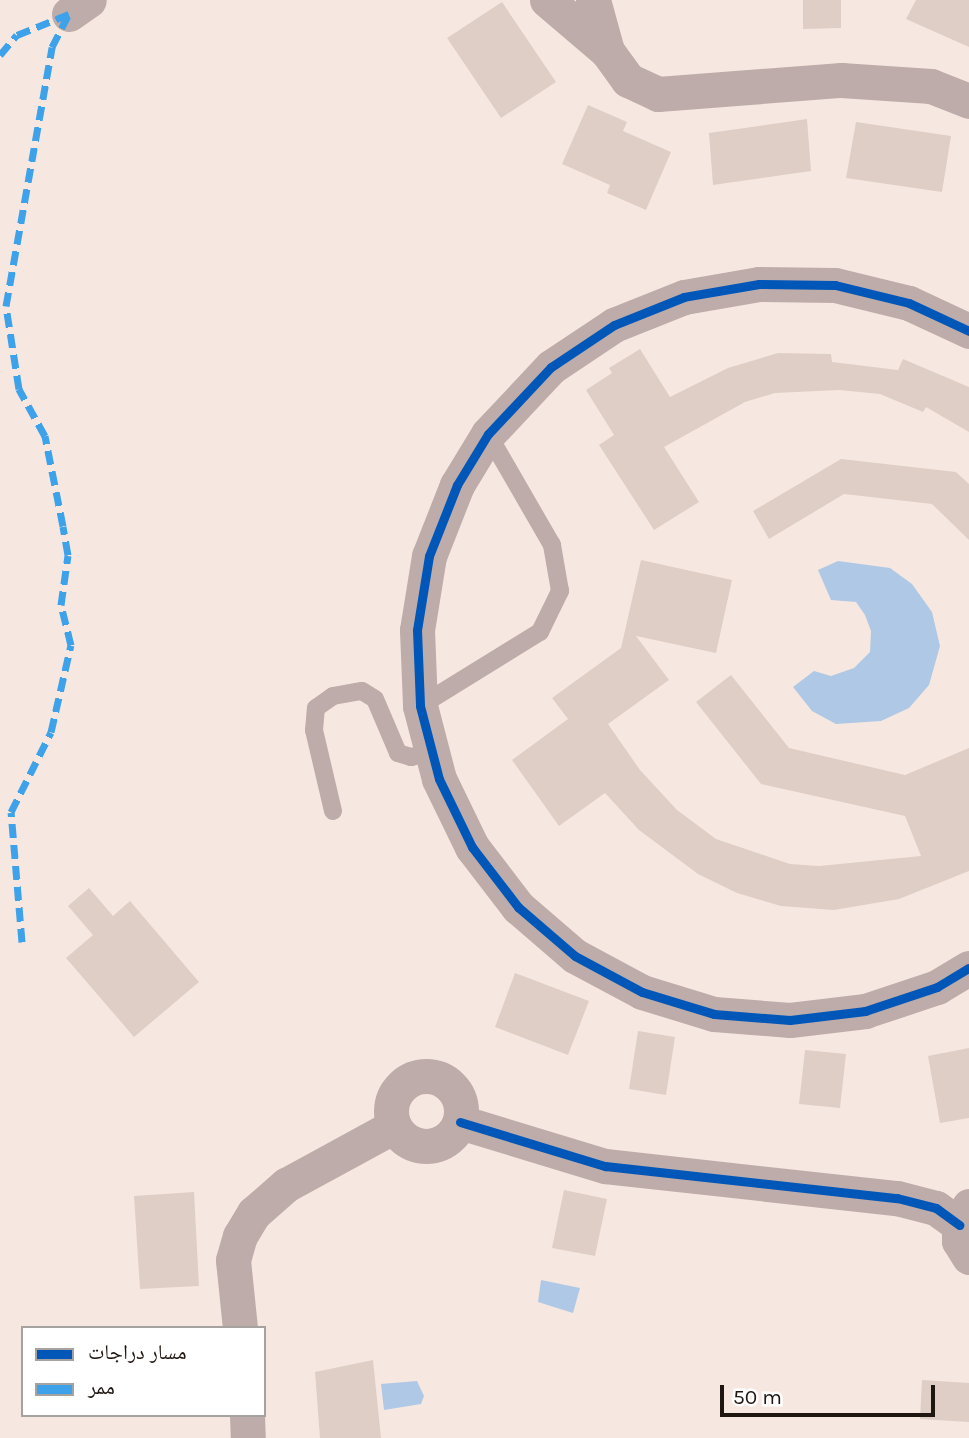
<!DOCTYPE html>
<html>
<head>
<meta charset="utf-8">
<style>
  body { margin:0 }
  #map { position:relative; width:969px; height:1438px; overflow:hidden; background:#f6e8e0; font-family:Karla,"Noto Naskh Arabic",sans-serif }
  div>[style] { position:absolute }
  .water>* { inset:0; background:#afc8e5 }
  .building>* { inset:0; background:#dfcec5 }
  .lane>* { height:18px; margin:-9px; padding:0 9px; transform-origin:9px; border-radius:9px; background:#beacaa }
  .street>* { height:35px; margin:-17.5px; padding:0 17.5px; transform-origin:17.5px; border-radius:17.5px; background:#beacaa }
  .street>.ring { margin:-17.5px; padding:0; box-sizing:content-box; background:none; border:35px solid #beacaa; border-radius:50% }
  .quiet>* { height:7px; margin-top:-3.5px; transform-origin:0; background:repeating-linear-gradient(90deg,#3da2ea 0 14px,transparent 0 21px) }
  .cycleway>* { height:9px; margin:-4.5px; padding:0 4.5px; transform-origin:4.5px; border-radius:4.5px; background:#0057b8 }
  span { translate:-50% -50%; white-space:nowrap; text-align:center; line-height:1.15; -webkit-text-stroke:6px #fff; paint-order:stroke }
  .legend { position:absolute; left:21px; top:1326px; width:245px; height:91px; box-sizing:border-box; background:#fff; border:2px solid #a5a2a0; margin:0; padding:9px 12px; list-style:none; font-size:21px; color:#1f1611 }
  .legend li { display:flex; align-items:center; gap:14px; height:35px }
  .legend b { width:35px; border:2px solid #a5a2a0 }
  .scale { position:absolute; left:720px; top:1385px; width:215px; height:32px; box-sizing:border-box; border:4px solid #1f1611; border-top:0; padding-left:9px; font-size:21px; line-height:24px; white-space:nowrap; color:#1f1611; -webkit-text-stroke:5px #fff; paint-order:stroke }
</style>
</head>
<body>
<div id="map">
  <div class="water">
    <i style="clip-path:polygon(838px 561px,890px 568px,912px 584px,932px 612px,940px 646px,929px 685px,909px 708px,881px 721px,836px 724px,812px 711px,793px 687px,814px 671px,831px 676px,854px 668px,870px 652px,871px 631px,865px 615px,856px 602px,831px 600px,818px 570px)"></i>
    <i style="clip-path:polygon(541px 1280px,580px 1288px,573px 1313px,538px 1302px)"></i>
    <i style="clip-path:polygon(417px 1381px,424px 1396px,421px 1404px,384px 1410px,381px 1384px)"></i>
  </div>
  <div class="building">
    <i style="clip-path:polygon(803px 0,841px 0,841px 28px,803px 29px)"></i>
    <i style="clip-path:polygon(916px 0,969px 0,969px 47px,906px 19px)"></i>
    <i style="clip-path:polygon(502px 2px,556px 82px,501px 118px,447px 38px)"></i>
    <i style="clip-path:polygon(588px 105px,627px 122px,623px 131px,671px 152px,646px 210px,607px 193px,610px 185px,562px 164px)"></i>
    <i style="clip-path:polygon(807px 119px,811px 171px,713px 185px,709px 133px)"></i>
    <i style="clip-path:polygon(856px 122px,951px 136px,942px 192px,846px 178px)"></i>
    <i style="clip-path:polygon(640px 349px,670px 397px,728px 368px,778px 353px,831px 354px,832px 362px,898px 370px,903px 359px,969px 387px,969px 432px,926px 407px,923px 412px,880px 394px,839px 390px,775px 393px,745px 402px,664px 447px,699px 502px,654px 530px,599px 445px,614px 435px,586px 390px,612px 373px,609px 368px)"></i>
    <i style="clip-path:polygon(841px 459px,956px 472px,969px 484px,969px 540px,932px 504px,844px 494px,769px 539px,753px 511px)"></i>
    <i style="clip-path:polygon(641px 560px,732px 580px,716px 653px,636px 636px,669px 680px,608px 724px,640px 770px,677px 810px,716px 839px,790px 864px,819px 866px,921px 856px,905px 816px,761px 784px,696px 702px,731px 675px,789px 748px,905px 775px,969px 748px,969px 871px,899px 899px,834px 910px,781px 906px,737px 893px,698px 874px,639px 830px,605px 793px,559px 826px,512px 760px,568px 719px,552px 698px,621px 648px)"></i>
    <i style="clip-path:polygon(89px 888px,113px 916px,130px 901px,199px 982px,134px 1037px,66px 958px,93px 935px,68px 906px)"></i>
    <i style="clip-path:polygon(515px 973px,589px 1001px,568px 1055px,495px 1027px)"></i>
    <i style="clip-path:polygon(638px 1031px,675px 1037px,666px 1095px,629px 1089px)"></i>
    <i style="clip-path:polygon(969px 1048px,969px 1118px,940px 1123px,928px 1056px)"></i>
    <i style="clip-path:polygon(805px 1050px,846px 1054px,840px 1108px,799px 1104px)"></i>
    <i style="clip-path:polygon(564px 1190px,607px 1199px,595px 1256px,552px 1248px)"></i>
    <i style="clip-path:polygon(194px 1192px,199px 1286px,140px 1289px,134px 1196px)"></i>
    <i style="clip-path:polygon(373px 1360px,381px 1438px,320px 1438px,315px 1372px)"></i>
    <i style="clip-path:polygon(922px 1380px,969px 1383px,969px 1422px,920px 1419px)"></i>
  </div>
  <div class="lane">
    <i style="left:420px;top:706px;width:141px;rotate:-31.7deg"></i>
    <i style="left:540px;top:632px;width:46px;rotate:-64deg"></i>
    <i style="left:560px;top:591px;width:47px;rotate:-99.9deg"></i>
    <i style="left:552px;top:545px;width:128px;rotate:-120deg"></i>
    <i style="left:333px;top:811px;width:83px;rotate:-103.2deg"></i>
    <i style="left:314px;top:730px;width:22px;rotate:-85deg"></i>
    <i style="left:316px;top:708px;width:21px;rotate:-35deg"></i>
    <i style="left:333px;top:696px;width:29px;rotate:-10deg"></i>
    <i style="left:362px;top:691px;width:15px;rotate:32deg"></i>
    <i style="left:375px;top:699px;width:59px;rotate:66.9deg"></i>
    <i style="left:398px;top:753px;width:14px;rotate:17deg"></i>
    <i style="left:411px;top:757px;width:22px;rotate:-13deg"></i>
  </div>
  <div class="street">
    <i style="left:547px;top:0;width:79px;rotate:40.4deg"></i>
    <i style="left:607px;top:51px;width:36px;rotate:54deg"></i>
    <i style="left:628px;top:80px;width:33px;rotate:25deg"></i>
    <i style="left:658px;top:94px;width:184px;rotate:-4.4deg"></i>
    <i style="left:841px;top:80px;width:90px;rotate:3.8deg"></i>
    <i style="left:931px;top:86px;width:41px;rotate:21.5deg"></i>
    <i style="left:593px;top:0;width:53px;rotate:74.6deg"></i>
    <i style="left:69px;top:14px;width:24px;rotate:-35deg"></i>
    <i style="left:969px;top:331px;width:66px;rotate:-155deg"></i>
    <i style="left:909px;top:303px;width:76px;rotate:-166.3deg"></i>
    <i style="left:835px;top:285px;width:76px;rotate:-179.2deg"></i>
    <i style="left:759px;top:284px;width:76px;rotate:170.2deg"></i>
    <i style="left:684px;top:297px;width:75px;rotate:158.2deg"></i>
    <i style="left:614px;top:325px;width:76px;rotate:146.3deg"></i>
    <i style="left:551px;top:367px;width:92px;rotate:133.2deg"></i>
    <i style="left:488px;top:434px;width:60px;rotate:121.3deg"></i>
    <i style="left:457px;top:485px;width:76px;rotate:111.5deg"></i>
    <i style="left:429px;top:556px;width:75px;rotate:99.2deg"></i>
    <i style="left:417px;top:630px;width:76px;rotate:87.7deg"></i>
    <i style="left:420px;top:706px;width:75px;rotate:75.4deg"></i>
    <i style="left:439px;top:779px;width:76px;rotate:64.1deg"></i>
    <i style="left:472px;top:847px;width:76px;rotate:52.5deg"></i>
    <i style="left:518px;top:907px;width:75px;rotate:40.7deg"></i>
    <i style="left:575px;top:956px;width:76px;rotate:28.2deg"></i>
    <i style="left:642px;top:992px;width:75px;rotate:17deg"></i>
    <i style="left:714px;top:1014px;width:76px;rotate:4.5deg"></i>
    <i style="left:790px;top:1020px;width:76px;rotate:-6.8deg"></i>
    <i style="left:865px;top:1011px;width:76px;rotate:-18.4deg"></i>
    <i style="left:937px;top:987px;width:37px;rotate:-31deg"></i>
    <i class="ring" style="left:391px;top:1076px;width:35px;height:35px"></i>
    <i style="left:460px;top:1122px;width:152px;rotate:16.9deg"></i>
    <i style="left:605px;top:1166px;width:294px;rotate:6.3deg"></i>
    <i style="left:897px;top:1198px;width:40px;rotate:14.4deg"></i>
    <i style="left:936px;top:1208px;width:29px;rotate:36deg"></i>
    <i style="left:969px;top:1206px;width:21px;rotate:118deg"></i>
    <i style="left:959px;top:1225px;width:16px;rotate:90deg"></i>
    <i style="left:959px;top:1241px;width:19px;rotate:58deg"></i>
    <i style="left:240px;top:1328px;width:68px;rotate:-95.9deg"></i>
    <i style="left:233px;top:1260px;width:25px;rotate:-74deg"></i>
    <i style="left:240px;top:1236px;width:27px;rotate:-59deg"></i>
    <i style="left:254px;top:1213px;width:43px;rotate:-41.2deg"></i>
    <i style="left:286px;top:1185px;width:123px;rotate:-28.6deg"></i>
    <i style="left:247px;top:1415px;width:23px;rotate:88deg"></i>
  </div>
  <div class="quiet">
    <i style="left:0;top:55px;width:26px;rotate:-50deg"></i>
    <i style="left:17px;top:35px;width:56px;rotate:-22deg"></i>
    <i style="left:22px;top:942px;width:130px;rotate:-94.8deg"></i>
    <i style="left:11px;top:812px;width:89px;rotate:-63.4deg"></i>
    <i style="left:51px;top:732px;width:89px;rotate:-77.1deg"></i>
    <i style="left:71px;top:645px;width:41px;rotate:-104deg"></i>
    <i style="left:61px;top:605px;width:50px;rotate:-82deg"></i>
    <i style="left:68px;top:555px;width:29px;rotate:-100deg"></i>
    <i style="left:63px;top:526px;width:92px;rotate:-101.3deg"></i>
    <i style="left:45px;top:436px;width:54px;rotate:-119deg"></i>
    <i style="left:19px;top:389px;width:84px;rotate:-98.9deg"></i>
    <i style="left:6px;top:306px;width:263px;rotate:-79.9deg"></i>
    <i style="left:52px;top:47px;width:37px;rotate:-63deg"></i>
  </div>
  <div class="cycleway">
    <i style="left:969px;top:331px;width:66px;rotate:-155deg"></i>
    <i style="left:909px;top:303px;width:76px;rotate:-166.3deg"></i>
    <i style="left:835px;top:285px;width:76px;rotate:-179.2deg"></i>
    <i style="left:759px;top:284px;width:76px;rotate:170.2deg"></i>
    <i style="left:684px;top:297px;width:75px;rotate:158.2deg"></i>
    <i style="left:614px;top:325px;width:76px;rotate:146.3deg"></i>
    <i style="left:551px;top:367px;width:92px;rotate:133.2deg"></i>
    <i style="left:488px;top:434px;width:60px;rotate:121.3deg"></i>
    <i style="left:457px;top:485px;width:76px;rotate:111.5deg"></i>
    <i style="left:429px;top:556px;width:75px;rotate:99.2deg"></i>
    <i style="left:417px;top:630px;width:76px;rotate:87.7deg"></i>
    <i style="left:420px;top:706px;width:75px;rotate:75.4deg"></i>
    <i style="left:439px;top:779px;width:76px;rotate:64.1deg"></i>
    <i style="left:472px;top:847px;width:76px;rotate:52.5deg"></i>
    <i style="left:518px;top:907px;width:75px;rotate:40.7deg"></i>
    <i style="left:575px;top:956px;width:76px;rotate:28.2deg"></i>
    <i style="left:642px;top:992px;width:75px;rotate:17deg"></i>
    <i style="left:714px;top:1014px;width:76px;rotate:4.5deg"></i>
    <i style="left:790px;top:1020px;width:76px;rotate:-6.8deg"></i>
    <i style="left:865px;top:1011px;width:76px;rotate:-18.4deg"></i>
    <i style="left:937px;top:987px;width:37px;rotate:-31deg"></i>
    <i style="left:460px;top:1122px;width:152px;rotate:16.9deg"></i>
    <i style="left:605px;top:1166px;width:294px;rotate:6.3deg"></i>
    <i style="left:897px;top:1198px;width:40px;rotate:14.4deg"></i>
    <i style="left:936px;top:1208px;width:29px;rotate:36deg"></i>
  </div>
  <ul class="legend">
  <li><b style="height:9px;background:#0057b8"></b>مسار دراجات</li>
  <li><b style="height:9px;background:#3da2ea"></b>ممر</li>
  </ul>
  <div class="scale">50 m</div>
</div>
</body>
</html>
